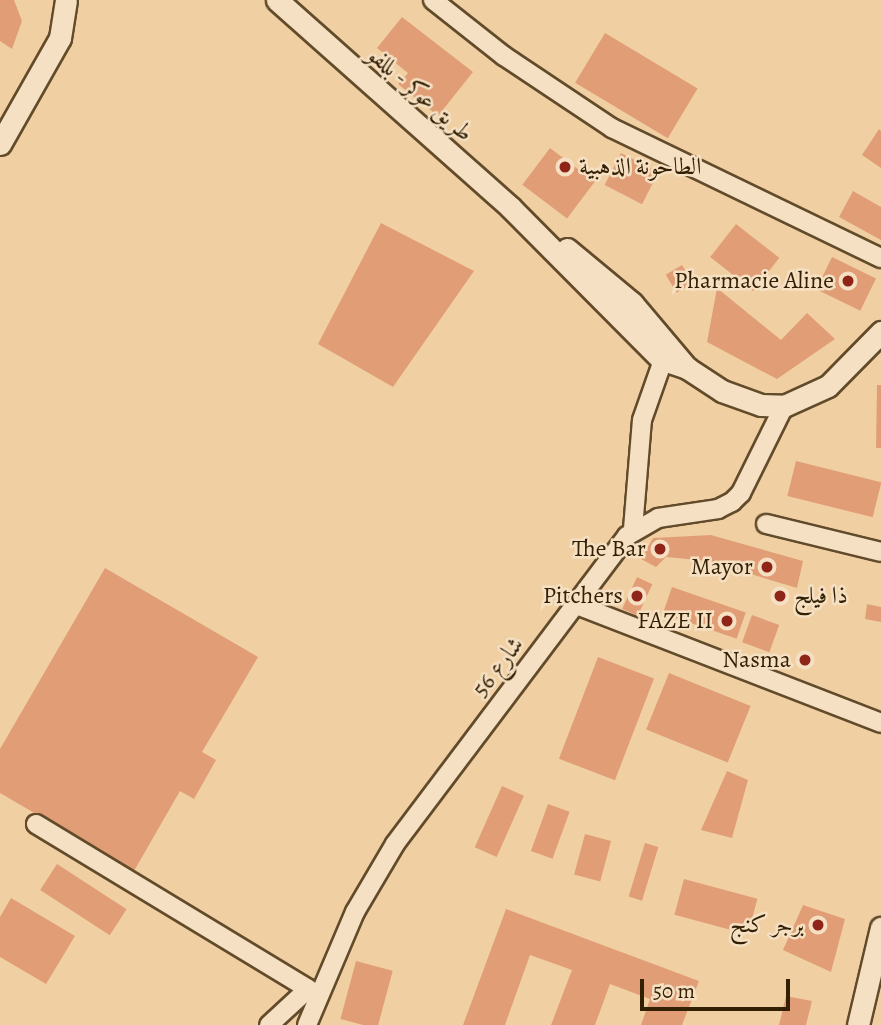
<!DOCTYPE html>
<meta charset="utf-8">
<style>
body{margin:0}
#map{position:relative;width:881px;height:1025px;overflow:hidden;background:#f0d0a3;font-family:Alegreya,Amiri,serif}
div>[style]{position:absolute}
.building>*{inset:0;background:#e19e76;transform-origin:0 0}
.roads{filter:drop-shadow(2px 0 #624b2a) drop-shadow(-2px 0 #624b2a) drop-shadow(0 2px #624b2a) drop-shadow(0 -2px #624b2a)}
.minor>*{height:18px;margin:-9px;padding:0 9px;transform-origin:9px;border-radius:9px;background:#f5e0c3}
.tertiary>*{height:21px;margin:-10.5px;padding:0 10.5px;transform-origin:10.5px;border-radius:10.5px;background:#f5e0c3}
.dots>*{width:19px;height:19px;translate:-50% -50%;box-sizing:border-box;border:4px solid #f5e0c3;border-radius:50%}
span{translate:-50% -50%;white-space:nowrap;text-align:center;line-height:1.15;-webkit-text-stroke:5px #f5e0c3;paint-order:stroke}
.street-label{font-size:24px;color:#331f02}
.poi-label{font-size:24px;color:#331f02}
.left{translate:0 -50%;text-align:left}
.right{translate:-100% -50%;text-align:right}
.scale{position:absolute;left:640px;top:979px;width:150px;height:32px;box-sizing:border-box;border:4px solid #331f02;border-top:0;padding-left:9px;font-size:21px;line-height:24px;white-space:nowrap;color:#331f02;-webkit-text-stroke:5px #f5e0c3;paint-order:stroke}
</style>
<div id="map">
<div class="building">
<div style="clip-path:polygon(0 0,14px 0,22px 21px,12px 49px,0 41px)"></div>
<div style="clip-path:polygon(402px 17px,473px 72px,438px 116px,398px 84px,408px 73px,377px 48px)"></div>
<div style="left:605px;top:33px;width:108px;height:58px;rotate:31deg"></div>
<div style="clip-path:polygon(879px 129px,881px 131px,881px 168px,862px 155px)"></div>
<div style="left:550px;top:148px;width:56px;height:46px;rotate:37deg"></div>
<div style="left:621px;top:153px;width:42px;height:36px;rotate:27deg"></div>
<div style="clip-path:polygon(853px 191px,881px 207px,881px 240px,839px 217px)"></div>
<div style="clip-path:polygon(381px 223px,474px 271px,393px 387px,318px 344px)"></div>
<div style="left:736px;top:224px;width:55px;height:42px;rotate:38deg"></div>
<div style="left:832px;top:257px;width:49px;height:36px;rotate:26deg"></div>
<div style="left:682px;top:265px;width:21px;height:19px;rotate:59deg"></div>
<div style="clip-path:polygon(717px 288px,781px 340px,807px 313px,835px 339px,777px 379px,707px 342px)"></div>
<div style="clip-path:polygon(877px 385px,881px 385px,881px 448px,876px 448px)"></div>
<div style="left:796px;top:461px;width:88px;height:36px;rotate:14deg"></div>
<div style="clip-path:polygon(711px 535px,803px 561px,797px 588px,708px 561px,666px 557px,656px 567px,641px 559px,653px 538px)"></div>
<div style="clip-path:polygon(105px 568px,258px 657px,202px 752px,216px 760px,194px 799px,180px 791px,134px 871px,0 793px,0 749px)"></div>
<div style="left:637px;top:577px;width:17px;height:35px;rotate:25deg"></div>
<div style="left:672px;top:587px;width:78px;height:28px;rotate:19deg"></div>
<div style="clip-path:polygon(867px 604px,881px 607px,881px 622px,865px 619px)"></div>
<div style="left:752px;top:615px;width:29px;height:29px;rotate:20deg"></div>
<div style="left:598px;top:657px;width:60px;height:109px;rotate:21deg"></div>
<div style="left:669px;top:673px;width:88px;height:61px;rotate:22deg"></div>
<div style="clip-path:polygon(727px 771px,748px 780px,732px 838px,701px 830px)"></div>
<div style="left:502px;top:786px;width:24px;height:67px;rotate:24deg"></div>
<div style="left:548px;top:804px;width:23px;height:50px;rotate:20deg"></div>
<div style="left:585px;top:834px;width:27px;height:42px;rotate:15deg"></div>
<div style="left:645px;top:843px;width:14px;height:56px;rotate:17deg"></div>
<div style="left:57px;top:864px;width:83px;height:31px;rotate:33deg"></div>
<div style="left:684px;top:879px;width:76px;height:37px;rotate:15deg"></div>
<div style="clip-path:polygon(11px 898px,75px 936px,46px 984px,0 957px,0 917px)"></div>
<div style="clip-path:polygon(803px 905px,845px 919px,831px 972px,783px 950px)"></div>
<div style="clip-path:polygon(506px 909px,699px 981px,682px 1025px,641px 1025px,650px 999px,610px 984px,595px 1025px,551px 1025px,572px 970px,530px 955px,505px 1025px,463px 1025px)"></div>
<div style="left:356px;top:961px;width:38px;height:60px;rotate:15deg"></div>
<div style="clip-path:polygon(786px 996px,812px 1001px,806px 1025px,779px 1025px)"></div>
</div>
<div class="roads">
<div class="minor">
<div style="left:433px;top:0;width:90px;rotate:38.3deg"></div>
<div style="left:504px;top:56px;width:130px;rotate:33.7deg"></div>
<div style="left:612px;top:128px;width:299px;rotate:25.8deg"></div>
<div style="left:766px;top:524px;width:118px;rotate:13.7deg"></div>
<div style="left:633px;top:529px;width:109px;rotate:-85.3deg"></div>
<div style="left:642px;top:420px;width:75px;rotate:-70.6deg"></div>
<div style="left:577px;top:605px;width:326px;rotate:21.2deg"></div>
<div style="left:36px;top:824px;width:318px;rotate:31.2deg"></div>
<div style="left:269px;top:1025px;width:53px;rotate:-42.7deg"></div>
<div style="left:308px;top:989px;width:10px;rotate:37deg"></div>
<div style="left:307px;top:1025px;width:123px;rotate:-67deg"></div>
<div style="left:355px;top:912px;width:79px;rotate:-59.5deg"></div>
<div style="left:395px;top:844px;width:386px;rotate:-53deg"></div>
<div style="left:627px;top:536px;width:36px;rotate:-30deg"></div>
<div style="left:658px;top:518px;width:61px;rotate:-8.5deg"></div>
<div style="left:718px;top:509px;width:16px;rotate:-27deg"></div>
<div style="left:732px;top:502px;width:13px;rotate:-45deg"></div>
<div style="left:741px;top:493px;width:97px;rotate:-63.7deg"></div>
</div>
<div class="tertiary">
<div style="left:277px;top:0;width:312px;rotate:41.6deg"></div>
<div style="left:510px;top:207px;width:214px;rotate:45.2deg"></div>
<div style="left:661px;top:359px;width:28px;rotate:19deg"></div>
<div style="left:0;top:144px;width:122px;rotate:-60.5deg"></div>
<div style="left:60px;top:38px;width:38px;rotate:-81deg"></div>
<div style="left:567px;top:249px;width:85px;rotate:39.7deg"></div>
<div style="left:632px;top:303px;width:85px;rotate:49.8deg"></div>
<div style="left:687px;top:368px;width:42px;rotate:33.3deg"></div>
<div style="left:722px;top:391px;width:41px;rotate:19.7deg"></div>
<div style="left:761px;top:405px;width:23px;rotate:2deg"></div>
<div style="left:784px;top:406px;width:48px;rotate:-24.4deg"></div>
<div style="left:828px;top:386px;width:76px;rotate:-45.5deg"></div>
<div style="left:858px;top:1025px;width:100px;rotate:-76.7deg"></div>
</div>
</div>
<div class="dots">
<div style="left:565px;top:167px;background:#8f2418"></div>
<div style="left:848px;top:281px;background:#8f2418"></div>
<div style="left:660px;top:549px;background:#8f2418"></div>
<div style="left:767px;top:567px;background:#8f2418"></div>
<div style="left:637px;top:596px;background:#8f2418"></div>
<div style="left:780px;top:596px;background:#8f2418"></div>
<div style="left:727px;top:621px;background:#8f2418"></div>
<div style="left:805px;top:660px;background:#8f2418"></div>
<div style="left:818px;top:925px;background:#8f2418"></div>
</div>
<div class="street-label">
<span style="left:420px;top:94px;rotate:41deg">طريق عوكر - بللفو</span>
<span style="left:498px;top:667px;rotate:-53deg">شارع 56</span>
</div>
<div class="poi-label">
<span class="left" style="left:579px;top:167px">الطاحونة الذهبية</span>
<span class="right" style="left:834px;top:281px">Pharmacie Aline</span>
<span class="right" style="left:646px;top:549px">The Bar</span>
<span class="right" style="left:753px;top:567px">Mayor</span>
<span class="right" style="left:623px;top:596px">Pitchers</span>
<span class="left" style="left:794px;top:596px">ذا فيلج</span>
<span class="right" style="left:713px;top:621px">FAZE II</span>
<span class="right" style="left:791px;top:660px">Nasma</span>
<span class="right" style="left:804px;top:925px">برجر كنج</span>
</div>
<div class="scale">50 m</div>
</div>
